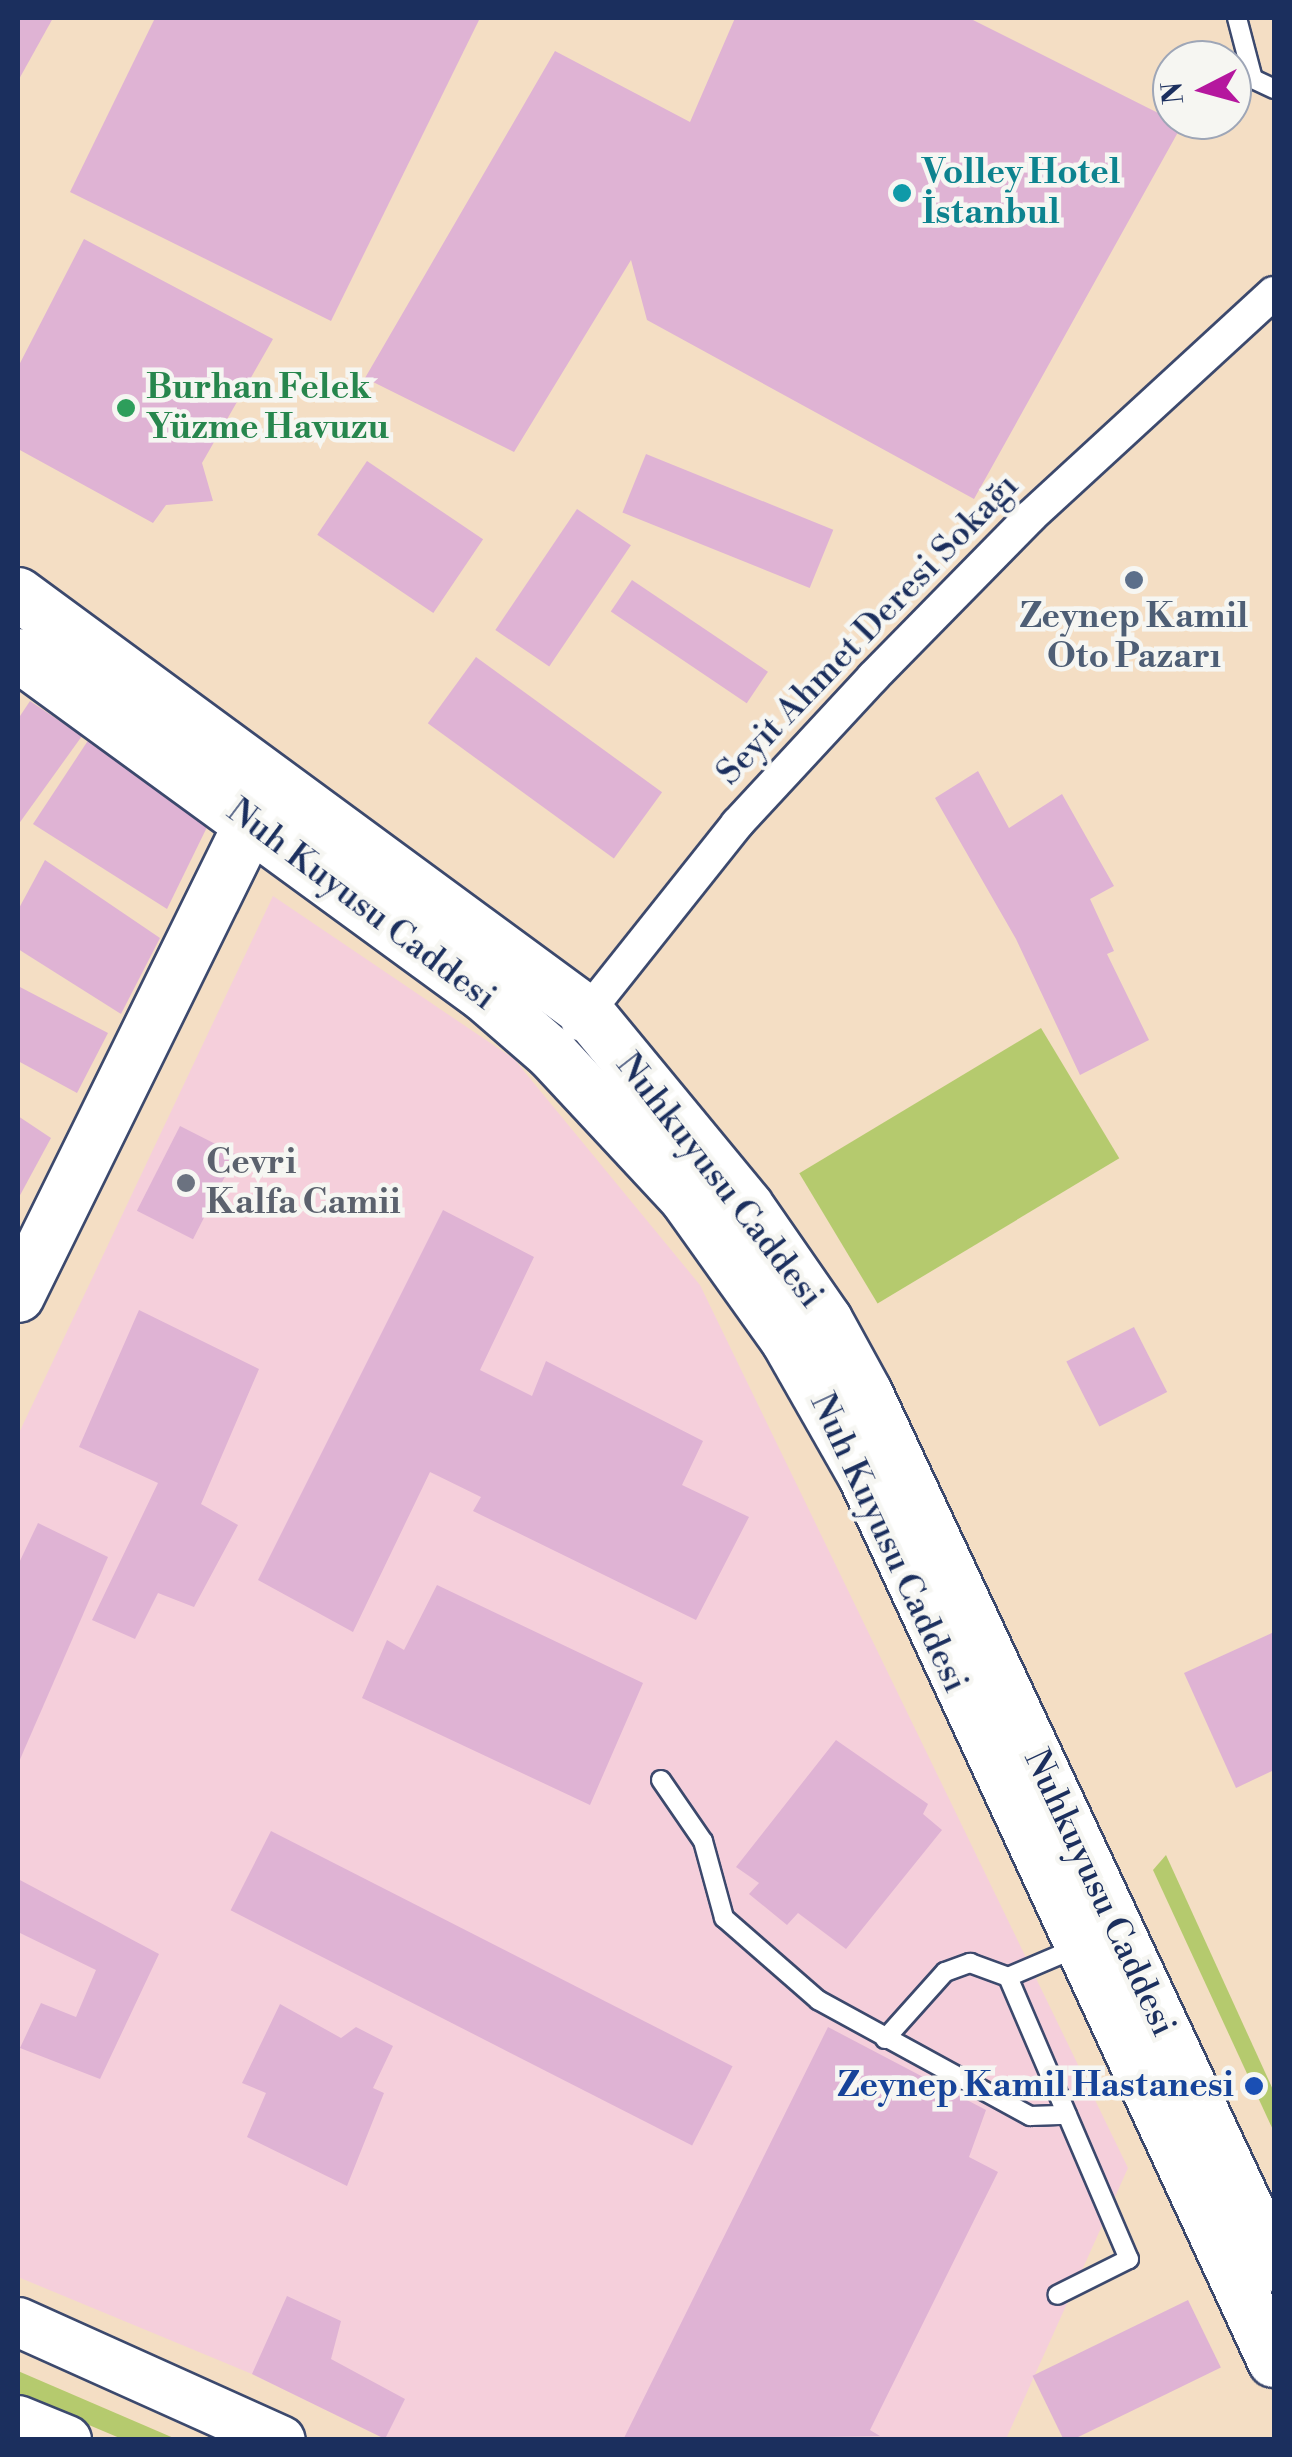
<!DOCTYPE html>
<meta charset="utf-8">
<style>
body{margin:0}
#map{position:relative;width:1292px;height:2457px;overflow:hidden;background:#f4dec4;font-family:"Libre Bodoni",serif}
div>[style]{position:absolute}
.built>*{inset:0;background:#f5cfdb}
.green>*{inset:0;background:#b5ca6e;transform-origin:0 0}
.building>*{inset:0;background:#dfb3d4;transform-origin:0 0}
.roads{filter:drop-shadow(2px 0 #3c496d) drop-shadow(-2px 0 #3c496d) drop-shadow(0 2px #3c496d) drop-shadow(0 -2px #3c496d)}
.lane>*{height:18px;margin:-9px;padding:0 9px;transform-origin:9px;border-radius:9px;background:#fff}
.street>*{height:32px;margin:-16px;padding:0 16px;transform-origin:16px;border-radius:16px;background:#fff}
.secondary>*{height:48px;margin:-24px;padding:0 24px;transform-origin:24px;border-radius:24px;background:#fff}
.primary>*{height:52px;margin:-26px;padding:0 26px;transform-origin:26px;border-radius:26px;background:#fff}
.dots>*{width:28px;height:28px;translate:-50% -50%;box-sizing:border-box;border:5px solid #f6f6f2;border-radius:50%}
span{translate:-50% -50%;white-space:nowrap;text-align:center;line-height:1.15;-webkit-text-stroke:9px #f6f6f2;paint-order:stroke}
.culture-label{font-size:35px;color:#0d838f;font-weight:700}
.left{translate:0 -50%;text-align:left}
.leisure-label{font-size:35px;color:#27864d;font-weight:700}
.service-label{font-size:35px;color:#4e5e75;font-weight:700}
.street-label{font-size:35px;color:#1b2f5e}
.worship-label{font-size:35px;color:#5b616d;font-weight:700}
.transit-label{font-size:35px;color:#164399;font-weight:700}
.right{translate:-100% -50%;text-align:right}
.frame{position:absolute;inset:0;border:20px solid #1b2f5e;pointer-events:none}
.north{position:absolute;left:1152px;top:40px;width:100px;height:100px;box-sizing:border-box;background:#f6f6f2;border:2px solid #9ea6b7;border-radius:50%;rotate:264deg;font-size:28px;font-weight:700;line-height:40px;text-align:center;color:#1b2f5e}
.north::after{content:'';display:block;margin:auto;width:35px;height:45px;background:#b5179e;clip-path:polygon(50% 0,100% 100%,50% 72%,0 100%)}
</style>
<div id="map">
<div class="built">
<div style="clip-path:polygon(273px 896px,514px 1059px,700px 1285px,1128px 2168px,1006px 2439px,386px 2439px,252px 2374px,18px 2277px,18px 1435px)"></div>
</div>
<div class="green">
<div style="left:1041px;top:1028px;width:152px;height:282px;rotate:59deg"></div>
<div style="clip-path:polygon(1166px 1855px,1274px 2092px,1274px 2132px,1153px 1870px)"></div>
<div style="clip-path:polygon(18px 2371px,176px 2439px,122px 2439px,18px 2395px)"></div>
</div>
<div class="building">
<div style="clip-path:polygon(18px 18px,53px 18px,18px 81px)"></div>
<div style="clip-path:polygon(155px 18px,480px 18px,331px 321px,70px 192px)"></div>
<div style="clip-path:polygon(735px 18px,969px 18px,1182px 125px,974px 499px,647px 320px,631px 260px,514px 452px,365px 378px,555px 51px,690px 122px)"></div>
<div style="clip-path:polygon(84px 239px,273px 339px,202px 463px,213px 501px,166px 505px,153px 523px,18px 449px,18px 367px)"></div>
<div style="left:646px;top:454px;width:202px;height:63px;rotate:22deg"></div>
<div style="left:367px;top:461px;width:140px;height:89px;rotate:34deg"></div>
<div style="left:577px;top:509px;width:65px;height:146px;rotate:34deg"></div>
<div style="left:632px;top:580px;width:164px;height:38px;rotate:34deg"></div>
<div style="left:476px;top:657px;width:230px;height:82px;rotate:36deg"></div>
<div style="clip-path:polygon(30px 701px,82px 736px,18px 825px,18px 719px)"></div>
<div style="clip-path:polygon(91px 736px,210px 821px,167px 909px,33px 824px)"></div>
<div style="clip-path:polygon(978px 771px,1009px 828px,1062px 794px,1114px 886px,1090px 899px,1114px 951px,1107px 954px,1149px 1040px,1080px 1075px,1016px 939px,935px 798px)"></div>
<div style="clip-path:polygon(45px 860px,160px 938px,121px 1014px,18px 949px,18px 910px)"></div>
<div style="clip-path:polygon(18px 986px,108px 1033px,77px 1093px,18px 1061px)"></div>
<div style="clip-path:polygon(18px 1116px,51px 1138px,18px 1199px)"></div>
<div style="left:180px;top:1126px;width:63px;height:95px;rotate:27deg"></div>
<div style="clip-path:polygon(443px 1210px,534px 1257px,480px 1370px,532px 1396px,546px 1361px,703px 1441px,682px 1485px,749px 1517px,696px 1620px,473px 1511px,481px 1497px,430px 1472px,353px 1632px,258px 1580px)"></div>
<div style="clip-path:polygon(139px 1310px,259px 1369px,201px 1504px,238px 1525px,194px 1607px,158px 1593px,135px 1639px,92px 1620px,158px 1483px,79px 1447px)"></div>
<div style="left:1134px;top:1327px;width:73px;height:76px;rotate:63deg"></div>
<div style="clip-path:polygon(38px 1523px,108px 1557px,18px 1764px,18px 1565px)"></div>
<div style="clip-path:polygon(437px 1585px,643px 1683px,590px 1805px,362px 1698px,387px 1640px,404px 1650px)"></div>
<div style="clip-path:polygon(1274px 1632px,1274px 1770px,1236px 1788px,1184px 1673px)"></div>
<div style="clip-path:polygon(836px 1740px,928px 1804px,923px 1814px,942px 1830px,846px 1949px,798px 1913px,787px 1925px,749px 1894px,759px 1883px,736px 1867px)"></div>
<div style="left:271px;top:1831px;width:518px;height:89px;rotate:27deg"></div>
<div style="clip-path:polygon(18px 1879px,159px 1954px,100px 2079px,20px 2048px,41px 2003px,76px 2017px,96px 1970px,18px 1932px)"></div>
<div style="clip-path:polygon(280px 2004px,341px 2038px,356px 2027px,393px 2046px,373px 2088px,384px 2093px,347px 2186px,247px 2137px,266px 2093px,242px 2083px)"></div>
<div style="clip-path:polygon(828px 2027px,986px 2110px,969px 2157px,998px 2172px,870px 2430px,880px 2436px,623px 2440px)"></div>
<div style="clip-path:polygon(287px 2296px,341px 2321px,331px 2359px,405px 2399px,385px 2439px,252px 2374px)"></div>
<div style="left:1188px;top:2300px;width:75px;height:173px;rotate:64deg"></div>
</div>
<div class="roads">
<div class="lane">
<div style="left:1237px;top:18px;width:63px;rotate:75.3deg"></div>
<div style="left:1253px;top:79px;width:23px;rotate:25deg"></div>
<div style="left:661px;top:1780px;width:74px;rotate:55.5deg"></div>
<div style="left:703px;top:1841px;width:80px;rotate:74.7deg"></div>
<div style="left:724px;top:1918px;width:125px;rotate:41.1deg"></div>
<div style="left:818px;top:2000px;width:242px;rotate:28.7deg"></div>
<div style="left:1030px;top:2116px;width:37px;rotate:-2deg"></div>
<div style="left:1008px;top:1977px;width:74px;rotate:-23.1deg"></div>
<div style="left:885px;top:2039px;width:90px;rotate:-48.2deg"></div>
<div style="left:945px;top:1972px;width:27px;rotate:-20deg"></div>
<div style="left:970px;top:1963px;width:40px;rotate:20.2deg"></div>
<div style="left:1008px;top:1977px;width:307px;rotate:66.8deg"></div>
<div style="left:1129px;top:2259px;width:80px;rotate:153.4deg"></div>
</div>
<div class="street">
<div style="left:578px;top:1024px;width:256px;rotate:-51.5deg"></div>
<div style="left:737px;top:824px;width:200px;rotate:-47.2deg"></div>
<div style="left:873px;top:677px;width:224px;rotate:-45.5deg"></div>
<div style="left:1030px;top:517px;width:331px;rotate:-42.6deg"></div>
</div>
<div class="secondary">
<div style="left:18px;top:2322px;width:288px;rotate:24.2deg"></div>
<div style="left:18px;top:2420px;width:53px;rotate:22.2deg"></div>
</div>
<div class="primary">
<div style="left:18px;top:594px;width:707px;rotate:36.32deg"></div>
<div style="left:588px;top:1013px;width:250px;rotate:50.5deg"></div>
<div style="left:747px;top:1206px;width:139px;rotate:55.3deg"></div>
<div style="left:826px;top:1320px;width:83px;rotate:61.3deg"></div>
<div style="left:866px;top:1393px;width:963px;rotate:64.93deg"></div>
<div style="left:18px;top:655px;width:577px;rotate:36.12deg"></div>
<div style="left:484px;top:995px;width:89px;rotate:40.9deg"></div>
<div style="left:551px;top:1053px;width:197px;rotate:47.1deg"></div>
<div style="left:685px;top:1197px;width:176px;rotate:54.5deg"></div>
<div style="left:787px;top:1340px;width:158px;rotate:60.3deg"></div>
<div style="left:865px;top:1477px;width:974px;rotate:65.17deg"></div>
<div style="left:18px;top:1296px;width:562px;rotate:-63.8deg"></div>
</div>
</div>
<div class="dots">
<div style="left:902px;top:193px;background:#0f9aa8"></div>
<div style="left:126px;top:408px;background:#2e9e5b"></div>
<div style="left:1134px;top:580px;background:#5c6f8a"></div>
<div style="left:186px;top:1183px;background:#6b7280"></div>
<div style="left:1254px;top:2086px;background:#1a4fb4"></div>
</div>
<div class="culture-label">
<span class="left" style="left:922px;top:193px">Volley Hotel<br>İstanbul</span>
</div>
<div class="leisure-label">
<span class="left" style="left:146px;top:408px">Burhan Felek<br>Yüzme Havuzu</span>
</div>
<div class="service-label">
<span style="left:1134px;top:637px">Zeynep Kamil<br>Oto Pazarı</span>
</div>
<div class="street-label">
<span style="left:868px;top:630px;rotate:-46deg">Seyit Ahmet Deresi Sokağı</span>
<span style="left:361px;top:905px;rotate:37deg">Nuh Kuyusu Caddesi</span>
<span style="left:719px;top:1181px;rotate:52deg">Nuhkuyusu Caddesi</span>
<span style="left:888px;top:1543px;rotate:65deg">Nuh Kuyusu Caddesi</span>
<span style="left:1099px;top:1893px;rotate:65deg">Nuhkuyusu Caddesi</span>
</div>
<div class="worship-label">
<span class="left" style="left:206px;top:1183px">Cevri<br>Kalfa Camii</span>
</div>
<div class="transit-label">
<span class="right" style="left:1234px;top:2086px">Zeynep Kamil Hastanesi</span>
</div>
<div class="frame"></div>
<div class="north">N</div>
</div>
